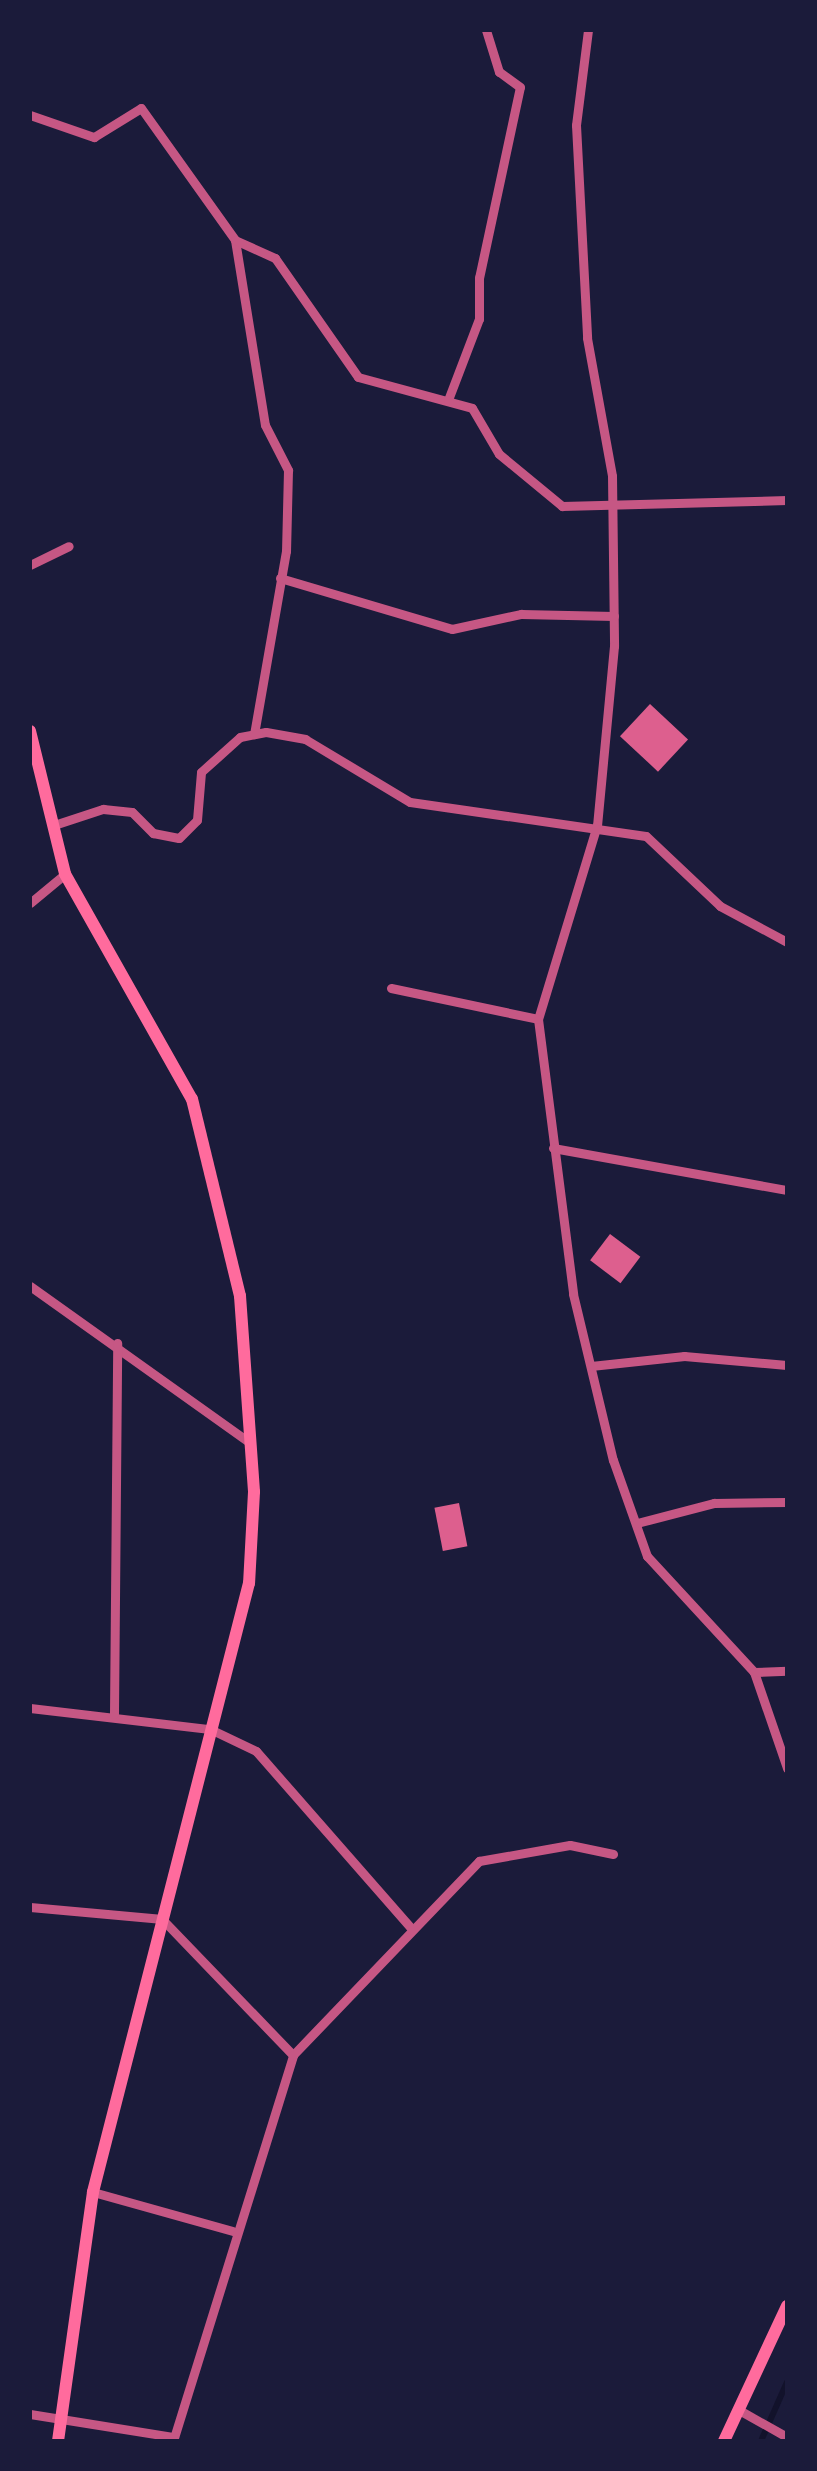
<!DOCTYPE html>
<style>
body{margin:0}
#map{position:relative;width:817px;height:2471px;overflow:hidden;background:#1b1b3a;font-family:"Nunito Sans",sans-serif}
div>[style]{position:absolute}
.stream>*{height:6px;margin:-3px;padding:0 3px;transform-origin:3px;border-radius:3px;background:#12122b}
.building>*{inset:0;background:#dd5f8e;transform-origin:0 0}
.minor>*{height:9px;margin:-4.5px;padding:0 4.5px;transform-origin:4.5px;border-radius:4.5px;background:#c65784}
.secondary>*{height:12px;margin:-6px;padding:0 6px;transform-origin:6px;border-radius:6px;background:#ff6b9d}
span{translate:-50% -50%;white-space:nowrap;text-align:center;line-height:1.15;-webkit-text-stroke:9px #1b1b3a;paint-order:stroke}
.frame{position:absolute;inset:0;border:32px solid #1b1b3a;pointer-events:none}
</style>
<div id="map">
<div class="stream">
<div style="left:761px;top:2441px;width:64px;rotate:-66.2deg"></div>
</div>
<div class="building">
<div style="left:650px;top:704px;width:52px;height:44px;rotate:43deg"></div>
<div style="left:610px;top:1234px;width:38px;height:33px;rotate:37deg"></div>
<div style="left:459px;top:1503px;width:44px;height:25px;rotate:79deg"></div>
</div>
<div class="minor">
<div style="left:588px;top:30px;width:96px;rotate:97.2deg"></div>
<div style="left:576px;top:125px;width:213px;rotate:87deg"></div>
<div style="left:587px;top:338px;width:140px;rotate:79.7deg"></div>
<div style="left:612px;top:476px;width:170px;rotate:89.3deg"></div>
<div style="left:614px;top:646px;width:180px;rotate:95.4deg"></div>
<div style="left:597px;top:825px;width:203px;rotate:106.9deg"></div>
<div style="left:538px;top:1019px;width:277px;rotate:82.7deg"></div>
<div style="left:573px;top:1294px;width:171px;rotate:76.5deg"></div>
<div style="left:613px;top:1460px;width:102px;rotate:70.5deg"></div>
<div style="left:647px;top:1556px;width:158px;rotate:47.3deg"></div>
<div style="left:754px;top:1672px;width:102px;rotate:71deg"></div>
<div style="left:30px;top:115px;width:68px;rotate:19deg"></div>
<div style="left:94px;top:137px;width:55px;rotate:-31.7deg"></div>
<div style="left:141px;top:108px;width:162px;rotate:54.5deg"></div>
<div style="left:235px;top:240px;width:187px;rotate:80.8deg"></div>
<div style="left:265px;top:425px;width:51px;rotate:62.9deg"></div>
<div style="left:288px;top:470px;width:81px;rotate:91.4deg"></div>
<div style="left:286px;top:551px;width:186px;rotate:99.9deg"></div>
<div style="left:235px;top:240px;width:44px;rotate:24.2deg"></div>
<div style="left:275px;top:258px;width:145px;rotate:55.1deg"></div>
<div style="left:358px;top:377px;width:118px;rotate:15.2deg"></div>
<div style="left:472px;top:408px;width:53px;rotate:59.6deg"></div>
<div style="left:499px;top:454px;width:82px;rotate:39.5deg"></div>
<div style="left:562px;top:506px;width:225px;rotate:-1.5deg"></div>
<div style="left:448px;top:400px;width:87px;rotate:-69.1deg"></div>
<div style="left:479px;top:319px;width:41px;rotate:-90deg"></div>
<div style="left:479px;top:278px;width:195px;rotate:-77.9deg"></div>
<div style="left:520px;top:87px;width:26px;rotate:-144deg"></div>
<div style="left:499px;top:72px;width:44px;rotate:-107.2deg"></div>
<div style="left:30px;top:565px;width:43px;rotate:-26deg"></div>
<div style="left:280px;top:578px;width:179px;rotate:16.5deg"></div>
<div style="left:452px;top:629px;width:71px;rotate:-12.3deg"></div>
<div style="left:521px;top:614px;width:93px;rotate:1.2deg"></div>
<div style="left:54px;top:825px;width:52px;rotate:-18.1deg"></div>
<div style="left:103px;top:809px;width:29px;rotate:6deg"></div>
<div style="left:132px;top:812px;width:30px;rotate:45deg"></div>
<div style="left:153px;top:833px;width:26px;rotate:11deg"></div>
<div style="left:179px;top:838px;width:25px;rotate:-45deg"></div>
<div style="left:197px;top:820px;width:48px;rotate:-85.2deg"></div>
<div style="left:201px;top:772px;width:52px;rotate:-41.9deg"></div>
<div style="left:240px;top:737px;width:26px;rotate:-11deg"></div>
<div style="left:266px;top:732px;width:40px;rotate:10deg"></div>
<div style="left:305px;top:739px;width:122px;rotate:31deg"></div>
<div style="left:410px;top:802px;width:238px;rotate:8.2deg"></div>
<div style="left:646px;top:836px;width:102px;rotate:43.4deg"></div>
<div style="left:720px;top:906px;width:76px;rotate:28.2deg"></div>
<div style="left:30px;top:903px;width:45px;rotate:-39.6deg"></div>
<div style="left:391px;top:988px;width:150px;rotate:11.9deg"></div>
<div style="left:553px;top:1148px;width:238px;rotate:10.2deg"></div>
<div style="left:30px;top:1286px;width:269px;rotate:35.5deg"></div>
<div style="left:591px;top:1366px;width:94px;rotate:-6.1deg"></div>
<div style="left:684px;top:1356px;width:103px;rotate:5deg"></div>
<div style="left:637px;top:1523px;width:80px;rotate:-14.6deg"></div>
<div style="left:714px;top:1503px;width:73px;rotate:-0.8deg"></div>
<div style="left:754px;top:1672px;width:33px;rotate:-2deg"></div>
<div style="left:30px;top:1708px;width:181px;rotate:6.7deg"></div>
<div style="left:210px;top:1729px;width:51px;rotate:25.6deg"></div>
<div style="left:256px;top:1751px;width:235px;rotate:48.8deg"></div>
<div style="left:114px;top:1714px;width:371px;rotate:-89.5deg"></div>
<div style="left:30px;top:1907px;width:133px;rotate:5.2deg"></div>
<div style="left:162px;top:1919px;width:189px;rotate:46.1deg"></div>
<div style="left:93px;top:2192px;width:145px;rotate:15.6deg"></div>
<div style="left:739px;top:2410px;width:55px;rotate:29.4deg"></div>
<div style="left:30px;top:2414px;width:146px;rotate:9.1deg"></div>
<div style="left:173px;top:2441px;width:404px;rotate:-72.7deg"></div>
<div style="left:293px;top:2055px;width:269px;rotate:-46.2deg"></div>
<div style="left:479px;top:1861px;width:92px;rotate:-10deg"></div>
<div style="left:570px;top:1845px;width:44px;rotate:11.8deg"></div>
</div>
<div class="secondary">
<div style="left:30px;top:731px;width:147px;rotate:76.2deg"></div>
<div style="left:65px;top:874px;width:258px;rotate:60.6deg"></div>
<div style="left:192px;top:1099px;width:203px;rotate:76.3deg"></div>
<div style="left:240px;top:1296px;width:196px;rotate:85.9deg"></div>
<div style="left:254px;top:1492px;width:91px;rotate:93.1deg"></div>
<div style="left:249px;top:1583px;width:629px;rotate:104.37deg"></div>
<div style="left:93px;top:2192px;width:251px;rotate:98deg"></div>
<div style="left:724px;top:2441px;width:149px;rotate:-65deg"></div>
</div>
<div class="frame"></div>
</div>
